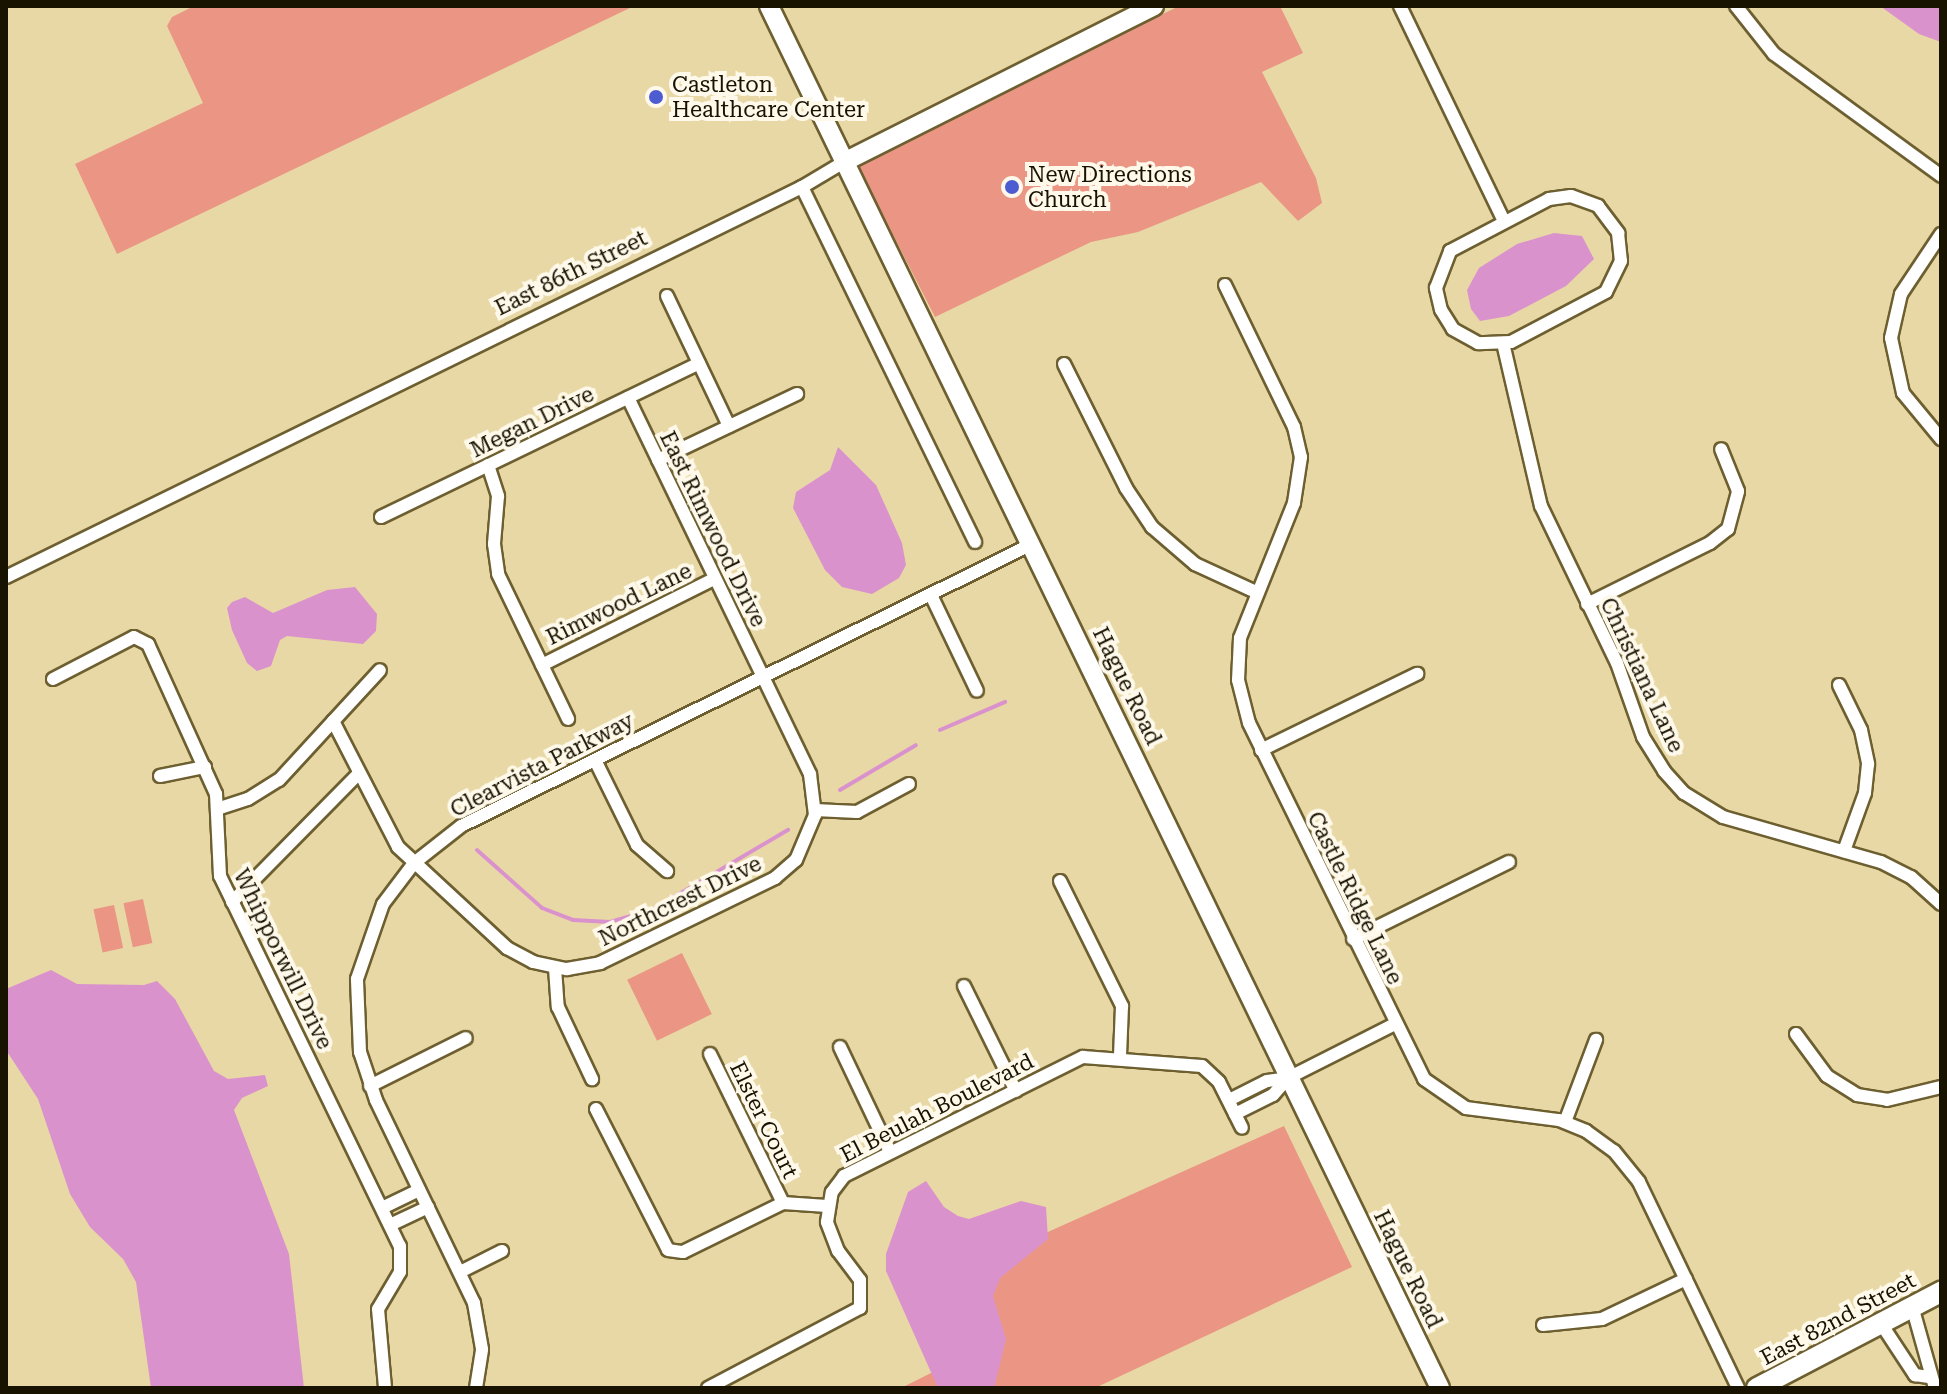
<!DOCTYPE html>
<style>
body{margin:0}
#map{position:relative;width:1947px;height:1394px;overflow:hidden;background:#e8d8a5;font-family:"Roboto Serif",serif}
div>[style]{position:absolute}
.green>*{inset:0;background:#eb9684;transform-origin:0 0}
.water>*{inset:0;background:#da92cd}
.stream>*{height:4px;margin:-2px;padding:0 2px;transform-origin:2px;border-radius:2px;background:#da92cd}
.roads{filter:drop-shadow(2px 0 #6d5f30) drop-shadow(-2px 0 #6d5f30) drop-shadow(0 2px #6d5f30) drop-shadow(0 -2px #6d5f30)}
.street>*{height:12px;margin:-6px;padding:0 6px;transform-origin:6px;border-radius:6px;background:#fff}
.secondary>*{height:18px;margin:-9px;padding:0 9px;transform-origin:9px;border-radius:9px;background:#fff}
.primary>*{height:20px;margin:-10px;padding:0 10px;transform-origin:10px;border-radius:10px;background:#fff}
.dots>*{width:22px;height:22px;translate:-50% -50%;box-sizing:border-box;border:4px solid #fef9ea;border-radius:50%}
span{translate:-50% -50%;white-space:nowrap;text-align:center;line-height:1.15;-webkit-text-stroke:8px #fef9ea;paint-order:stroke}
.poi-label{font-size:22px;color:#181201}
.left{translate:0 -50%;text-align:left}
.street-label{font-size:22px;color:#181201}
.frame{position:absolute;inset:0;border:8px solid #181201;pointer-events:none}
</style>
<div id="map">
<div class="green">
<div style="clip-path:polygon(194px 6px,634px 6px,117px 254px,75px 164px,203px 103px,167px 26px,172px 17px)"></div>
<div style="clip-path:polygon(1179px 6px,1280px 6px,1303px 53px,1262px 72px,1316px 178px,1322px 203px,1298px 221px,1261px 182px,1138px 232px,1091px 242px,935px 317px,857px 165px)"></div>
<div style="left:143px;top:899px;width:45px;height:20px;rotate:78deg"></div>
<div style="left:114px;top:905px;width:44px;height:21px;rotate:78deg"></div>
<div style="left:682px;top:953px;width:68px;height:61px;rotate:64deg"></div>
<div style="clip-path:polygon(1284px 1126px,1352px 1267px,1095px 1388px,901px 1388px,939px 1369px,981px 1262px)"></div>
</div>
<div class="water">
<div style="clip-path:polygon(1880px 6px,1941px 6px,1941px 42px,1919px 34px)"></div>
<div style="clip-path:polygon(1554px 233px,1582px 236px,1594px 259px,1566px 286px,1530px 305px,1509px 316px,1480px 321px,1471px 309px,1467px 290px,1479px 268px,1517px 244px)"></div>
<div style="clip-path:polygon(838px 447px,876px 485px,902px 543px,906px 565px,899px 578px,872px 594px,842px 587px,825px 570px,793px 508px,796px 492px,830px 470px)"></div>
<div style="clip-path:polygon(355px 587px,377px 614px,376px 631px,363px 644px,287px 636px,280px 640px,271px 666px,257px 671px,247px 663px,232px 630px,227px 608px,232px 602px,245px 597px,273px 613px,327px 590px)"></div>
<div style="clip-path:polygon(51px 970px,77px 984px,144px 985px,157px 981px,175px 999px,214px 1071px,228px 1079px,265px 1075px,268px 1086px,242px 1098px,234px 1110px,289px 1254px,304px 1388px,151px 1388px,136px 1282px,123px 1259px,90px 1227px,70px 1194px,38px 1099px,6px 1050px,6px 989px)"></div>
<div style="clip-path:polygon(926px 1181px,944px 1207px,958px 1216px,969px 1219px,1021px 1201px,1046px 1207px,1048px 1239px,1000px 1278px,993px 1296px,1006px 1339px,994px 1388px,938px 1388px,886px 1271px,886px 1254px,908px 1192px)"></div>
</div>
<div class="stream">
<div style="left:940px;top:730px;width:71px;rotate:-23.3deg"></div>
<div style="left:840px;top:790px;width:88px;rotate:-30.6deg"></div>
<div style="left:477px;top:850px;width:87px;rotate:41.7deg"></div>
<div style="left:542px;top:908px;width:33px;rotate:21deg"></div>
<div style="left:573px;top:920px;width:37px;rotate:3deg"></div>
<div style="left:610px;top:922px;width:44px;rotate:-15.9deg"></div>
<div style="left:652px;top:910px;width:158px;rotate:-30.5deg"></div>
</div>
<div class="roads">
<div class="street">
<div style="left:1400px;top:6px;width:239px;rotate:64.2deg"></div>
<div style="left:1736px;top:6px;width:61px;rotate:51.6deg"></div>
<div style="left:1774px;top:54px;width:207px;rotate:36.1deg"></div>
<div style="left:802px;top:187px;width:395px;rotate:64deg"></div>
<div style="left:1571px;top:196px;width:29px;rotate:20deg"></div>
<div style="left:1598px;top:206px;width:34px;rotate:53deg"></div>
<div style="left:1618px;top:233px;width:28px;rotate:84deg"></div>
<div style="left:1621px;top:261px;width:34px;rotate:116deg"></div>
<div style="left:1606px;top:292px;width:107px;rotate:152.2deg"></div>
<div style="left:1511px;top:342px;width:33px;rotate:178deg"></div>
<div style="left:1478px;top:343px;width:29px;rotate:-151deg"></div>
<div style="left:1453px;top:329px;width:22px;rotate:-122deg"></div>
<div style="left:1441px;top:310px;width:23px;rotate:-103deg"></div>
<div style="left:1436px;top:288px;width:40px;rotate:-69deg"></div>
<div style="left:1450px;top:251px;width:112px;rotate:-27.7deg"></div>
<div style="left:1549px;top:199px;width:22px;rotate:-8deg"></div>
<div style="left:1941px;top:234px;width:72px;rotate:123.7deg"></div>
<div style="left:1901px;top:294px;width:45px;rotate:102.8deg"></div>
<div style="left:1891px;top:338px;width:56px;rotate:77.7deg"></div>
<div style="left:1903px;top:393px;width:60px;rotate:50.4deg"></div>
<div style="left:1225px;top:285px;width:158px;rotate:64.1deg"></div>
<div style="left:1294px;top:427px;width:31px;rotate:77deg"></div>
<div style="left:1301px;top:457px;width:47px;rotate:98.7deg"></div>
<div style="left:1294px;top:503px;width:145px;rotate:111.8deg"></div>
<div style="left:1240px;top:638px;width:42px;rotate:92.7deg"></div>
<div style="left:1238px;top:680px;width:44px;rotate:75.7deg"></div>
<div style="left:1249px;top:723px;width:397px;rotate:63.8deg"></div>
<div style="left:1424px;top:1079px;width:51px;rotate:34.6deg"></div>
<div style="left:1466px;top:1108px;width:94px;rotate:7.4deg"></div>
<div style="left:1559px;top:1120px;width:29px;rotate:22deg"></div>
<div style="left:1586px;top:1131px;width:34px;rotate:36deg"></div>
<div style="left:1614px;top:1151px;width:40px;rotate:51deg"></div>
<div style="left:1639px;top:1182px;width:229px;rotate:64.3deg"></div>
<div style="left:667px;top:296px;width:144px;rotate:64.5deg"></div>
<div style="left:1503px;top:343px;width:167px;rotate:76.9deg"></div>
<div style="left:1541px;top:506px;width:174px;rotate:64.2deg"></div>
<div style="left:1617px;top:663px;width:78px;rotate:70.6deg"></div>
<div style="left:1643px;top:737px;width:40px;rotate:58deg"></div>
<div style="left:1664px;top:771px;width:30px;rotate:48deg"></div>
<div style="left:1684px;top:793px;width:46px;rotate:31.6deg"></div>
<div style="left:1723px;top:817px;width:164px;rotate:15.9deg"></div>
<div style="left:1881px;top:862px;width:34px;rotate:27deg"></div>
<div style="left:1911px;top:877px;width:40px;rotate:42deg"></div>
<div style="left:1064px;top:364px;width:139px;rotate:63.4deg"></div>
<div style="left:1126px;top:488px;width:47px;rotate:56.3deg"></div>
<div style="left:1152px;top:527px;width:57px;rotate:40.7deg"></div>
<div style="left:1195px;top:564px;width:67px;rotate:24.7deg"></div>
<div style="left:658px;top:460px;width:154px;rotate:-25.4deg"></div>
<div style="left:488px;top:465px;width:33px;rotate:72deg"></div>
<div style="left:498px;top:496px;width:48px;rotate:94.8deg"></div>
<div style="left:494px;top:544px;width:30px;rotate:82deg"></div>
<div style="left:498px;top:574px;width:161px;rotate:64.2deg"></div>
<div style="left:381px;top:517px;width:353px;rotate:-25.8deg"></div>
<div style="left:6px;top:577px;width:886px;rotate:-26.1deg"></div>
<div style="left:802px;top:187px;width:49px;rotate:-30.8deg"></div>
<div style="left:931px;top:595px;width:106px;rotate:64.4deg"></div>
<div style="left:1587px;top:604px;width:137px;rotate:-26.4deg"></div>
<div style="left:1710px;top:543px;width:23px;rotate:-38deg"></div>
<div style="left:1728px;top:529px;width:39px;rotate:-75deg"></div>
<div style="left:1738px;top:491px;width:45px;rotate:-112deg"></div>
<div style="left:542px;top:665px;width:192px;rotate:-26.6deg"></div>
<div style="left:53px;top:679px;width:91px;rotate:-27.4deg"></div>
<div style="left:134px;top:637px;width:16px;rotate:27deg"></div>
<div style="left:148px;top:644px;width:165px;rotate:65.6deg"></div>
<div style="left:216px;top:794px;width:82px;rotate:87.2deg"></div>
<div style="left:220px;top:876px;width:411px;rotate:64.1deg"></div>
<div style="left:400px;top:1246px;width:26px;rotate:90deg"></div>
<div style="left:400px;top:1272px;width:43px;rotate:120.7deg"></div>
<div style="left:378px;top:1309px;width:79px;rotate:84.9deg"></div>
<div style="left:1839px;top:685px;width:50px;rotate:63.9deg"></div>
<div style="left:1861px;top:730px;width:35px;rotate:78deg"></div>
<div style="left:1868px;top:764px;width:29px;rotate:96deg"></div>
<div style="left:1865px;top:793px;width:62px;rotate:109.9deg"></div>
<div style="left:333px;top:721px;width:142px;rotate:62.7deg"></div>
<div style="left:398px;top:847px;width:149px;rotate:42.8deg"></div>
<div style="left:507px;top:948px;width:30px;rotate:28deg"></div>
<div style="left:533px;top:962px;width:35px;rotate:12deg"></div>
<div style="left:567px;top:969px;width:34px;rotate:-10deg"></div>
<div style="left:600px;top:963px;width:195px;rotate:-25.9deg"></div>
<div style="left:775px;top:878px;width:28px;rotate:-41deg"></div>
<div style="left:796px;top:860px;width:49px;rotate:-67.1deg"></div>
<div style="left:815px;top:815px;width:41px;rotate:-97deg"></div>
<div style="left:810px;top:774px;width:418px;rotate:-115.8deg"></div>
<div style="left:1261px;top:750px;width:174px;rotate:-26deg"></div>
<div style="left:595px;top:760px;width:95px;rotate:63.7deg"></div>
<div style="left:637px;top:845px;width:40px;rotate:41deg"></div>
<div style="left:160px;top:776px;width:46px;rotate:-11.3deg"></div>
<div style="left:220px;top:808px;width:29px;rotate:-18deg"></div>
<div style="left:248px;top:799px;width:36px;rotate:-32deg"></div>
<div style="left:279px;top:780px;width:149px;rotate:-47.4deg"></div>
<div style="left:815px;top:810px;width:42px;rotate:2.7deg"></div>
<div style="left:857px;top:812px;width:59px;rotate:-28.3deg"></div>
<div style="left:1060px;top:881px;width:140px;rotate:63.6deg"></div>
<div style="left:1122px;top:1006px;width:50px;rotate:92.3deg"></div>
<div style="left:232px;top:902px;width:181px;rotate:-45.4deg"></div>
<div style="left:1353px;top:939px;width:174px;rotate:-26.3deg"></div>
<div style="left:555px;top:968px;width:39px;rotate:86deg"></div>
<div style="left:558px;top:1007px;width:80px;rotate:64.7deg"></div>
<div style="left:964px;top:986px;width:117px;rotate:63.7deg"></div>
<div style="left:1796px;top:1034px;width:52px;rotate:53.6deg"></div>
<div style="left:1827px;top:1076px;width:36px;rotate:32deg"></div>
<div style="left:1857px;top:1095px;width:30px;rotate:9deg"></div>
<div style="left:1887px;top:1100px;width:56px;rotate:-13.5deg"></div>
<div style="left:840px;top:1047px;width:116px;rotate:64.5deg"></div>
<div style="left:710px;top:1054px;width:166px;rotate:63.9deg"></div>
<div style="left:370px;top:1086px;width:107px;rotate:-26.6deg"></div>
<div style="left:1229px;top:1100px;width:42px;rotate:-26.6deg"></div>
<div style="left:1267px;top:1081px;width:21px;rotate:-8deg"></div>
<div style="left:1288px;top:1078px;width:120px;rotate:-26.8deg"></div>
<div style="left:596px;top:1109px;width:158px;rotate:62.9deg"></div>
<div style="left:668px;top:1250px;width:15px;rotate:8deg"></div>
<div style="left:683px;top:1252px;width:111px;rotate:-26.1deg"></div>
<div style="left:783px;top:1203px;width:44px;rotate:3.9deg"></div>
<div style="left:1235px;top:1114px;width:42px;rotate:-26.6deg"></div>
<div style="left:1273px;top:1095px;width:23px;rotate:-49deg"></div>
<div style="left:1565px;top:1122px;width:88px;rotate:-69.3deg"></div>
<div style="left:382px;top:1208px;width:41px;rotate:-25.9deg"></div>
<div style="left:390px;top:1225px;width:42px;rotate:-25.3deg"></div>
<div style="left:460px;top:1272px;width:47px;rotate:-26.6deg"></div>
<div style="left:1912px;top:1306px;width:85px;rotate:74.3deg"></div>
<div style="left:1880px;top:1322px;width:64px;rotate:56.6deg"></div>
<div style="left:1915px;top:1375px;width:14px;rotate:8deg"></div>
<div style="left:1543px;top:1325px;width:59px;rotate:-5.8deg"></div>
<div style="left:1602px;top:1319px;width:93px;rotate:-25.5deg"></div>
<div style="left:476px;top:1388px;width:39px;rotate:-81deg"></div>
<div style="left:482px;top:1349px;width:47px;rotate:-99.9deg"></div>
<div style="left:474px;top:1303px;width:225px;rotate:-115.8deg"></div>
<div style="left:376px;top:1100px;width:51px;rotate:-108.4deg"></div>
<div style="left:360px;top:1052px;width:73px;rotate:-92.4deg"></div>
<div style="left:357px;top:979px;width:79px;rotate:-70.9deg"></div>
<div style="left:383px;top:904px;width:51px;rotate:-52.9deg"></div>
<div style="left:414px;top:863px;width:60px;rotate:-38.2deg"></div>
<div style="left:461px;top:826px;width:635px;rotate:-26.28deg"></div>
<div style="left:708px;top:1388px;width:172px;rotate:-27.8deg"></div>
<div style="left:860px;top:1308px;width:28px;rotate:-90deg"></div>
<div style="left:860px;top:1280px;width:36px;rotate:-127deg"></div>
<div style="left:838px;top:1251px;width:31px;rotate:-111deg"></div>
<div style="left:827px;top:1222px;width:30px;rotate:-81deg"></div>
<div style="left:832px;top:1192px;width:20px;rotate:-53deg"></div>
<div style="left:844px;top:1176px;width:267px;rotate:-26.5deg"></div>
<div style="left:1083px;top:1057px;width:119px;rotate:4.3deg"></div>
<div style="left:1202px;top:1066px;width:23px;rotate:43deg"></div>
<div style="left:1219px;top:1082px;width:51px;rotate:63.4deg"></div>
</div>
<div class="secondary">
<div style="left:769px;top:6px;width:1536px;rotate:64.1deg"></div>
<div style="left:844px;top:162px;width:347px;rotate:-26.7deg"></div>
</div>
<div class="primary">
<div style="left:1757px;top:1388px;width:208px;rotate:-27.6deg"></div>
</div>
</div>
<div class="dots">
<div style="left:656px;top:97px;background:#4d5cd1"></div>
<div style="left:1012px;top:187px;background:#4d5cd1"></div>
</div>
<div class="poi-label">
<span class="left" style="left:672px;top:97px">Castleton<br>Healthcare Center</span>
<span class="left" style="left:1028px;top:187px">New Directions<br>Church</span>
</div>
<div class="street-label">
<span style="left:571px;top:273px;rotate:-26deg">East 86th Street</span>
<span style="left:532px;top:422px;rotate:-26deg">Megan Drive</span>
<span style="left:713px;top:529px;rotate:64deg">East Rimwood Drive</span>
<span style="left:619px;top:604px;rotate:-26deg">Rimwood Lane</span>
<span style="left:1642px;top:675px;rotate:65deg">Christiana Lane</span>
<span style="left:1127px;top:686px;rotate:64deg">Hague Road</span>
<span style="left:542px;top:765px;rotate:-27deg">Clearvista Parkway</span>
<span style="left:1355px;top:898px;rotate:64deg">Castle Ridge Lane</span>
<span style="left:680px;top:901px;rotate:-26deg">Northcrest Drive</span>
<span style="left:283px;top:959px;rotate:64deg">Whipporwill Drive</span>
<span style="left:937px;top:1108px;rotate:-27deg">El Beulah Boulevard</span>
<span style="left:764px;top:1120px;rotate:64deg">Elster Court</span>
<span style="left:1408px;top:1269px;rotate:64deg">Hague Road</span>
<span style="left:1838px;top:1319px;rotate:-28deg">East 82nd Street</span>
</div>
<div class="frame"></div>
</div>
